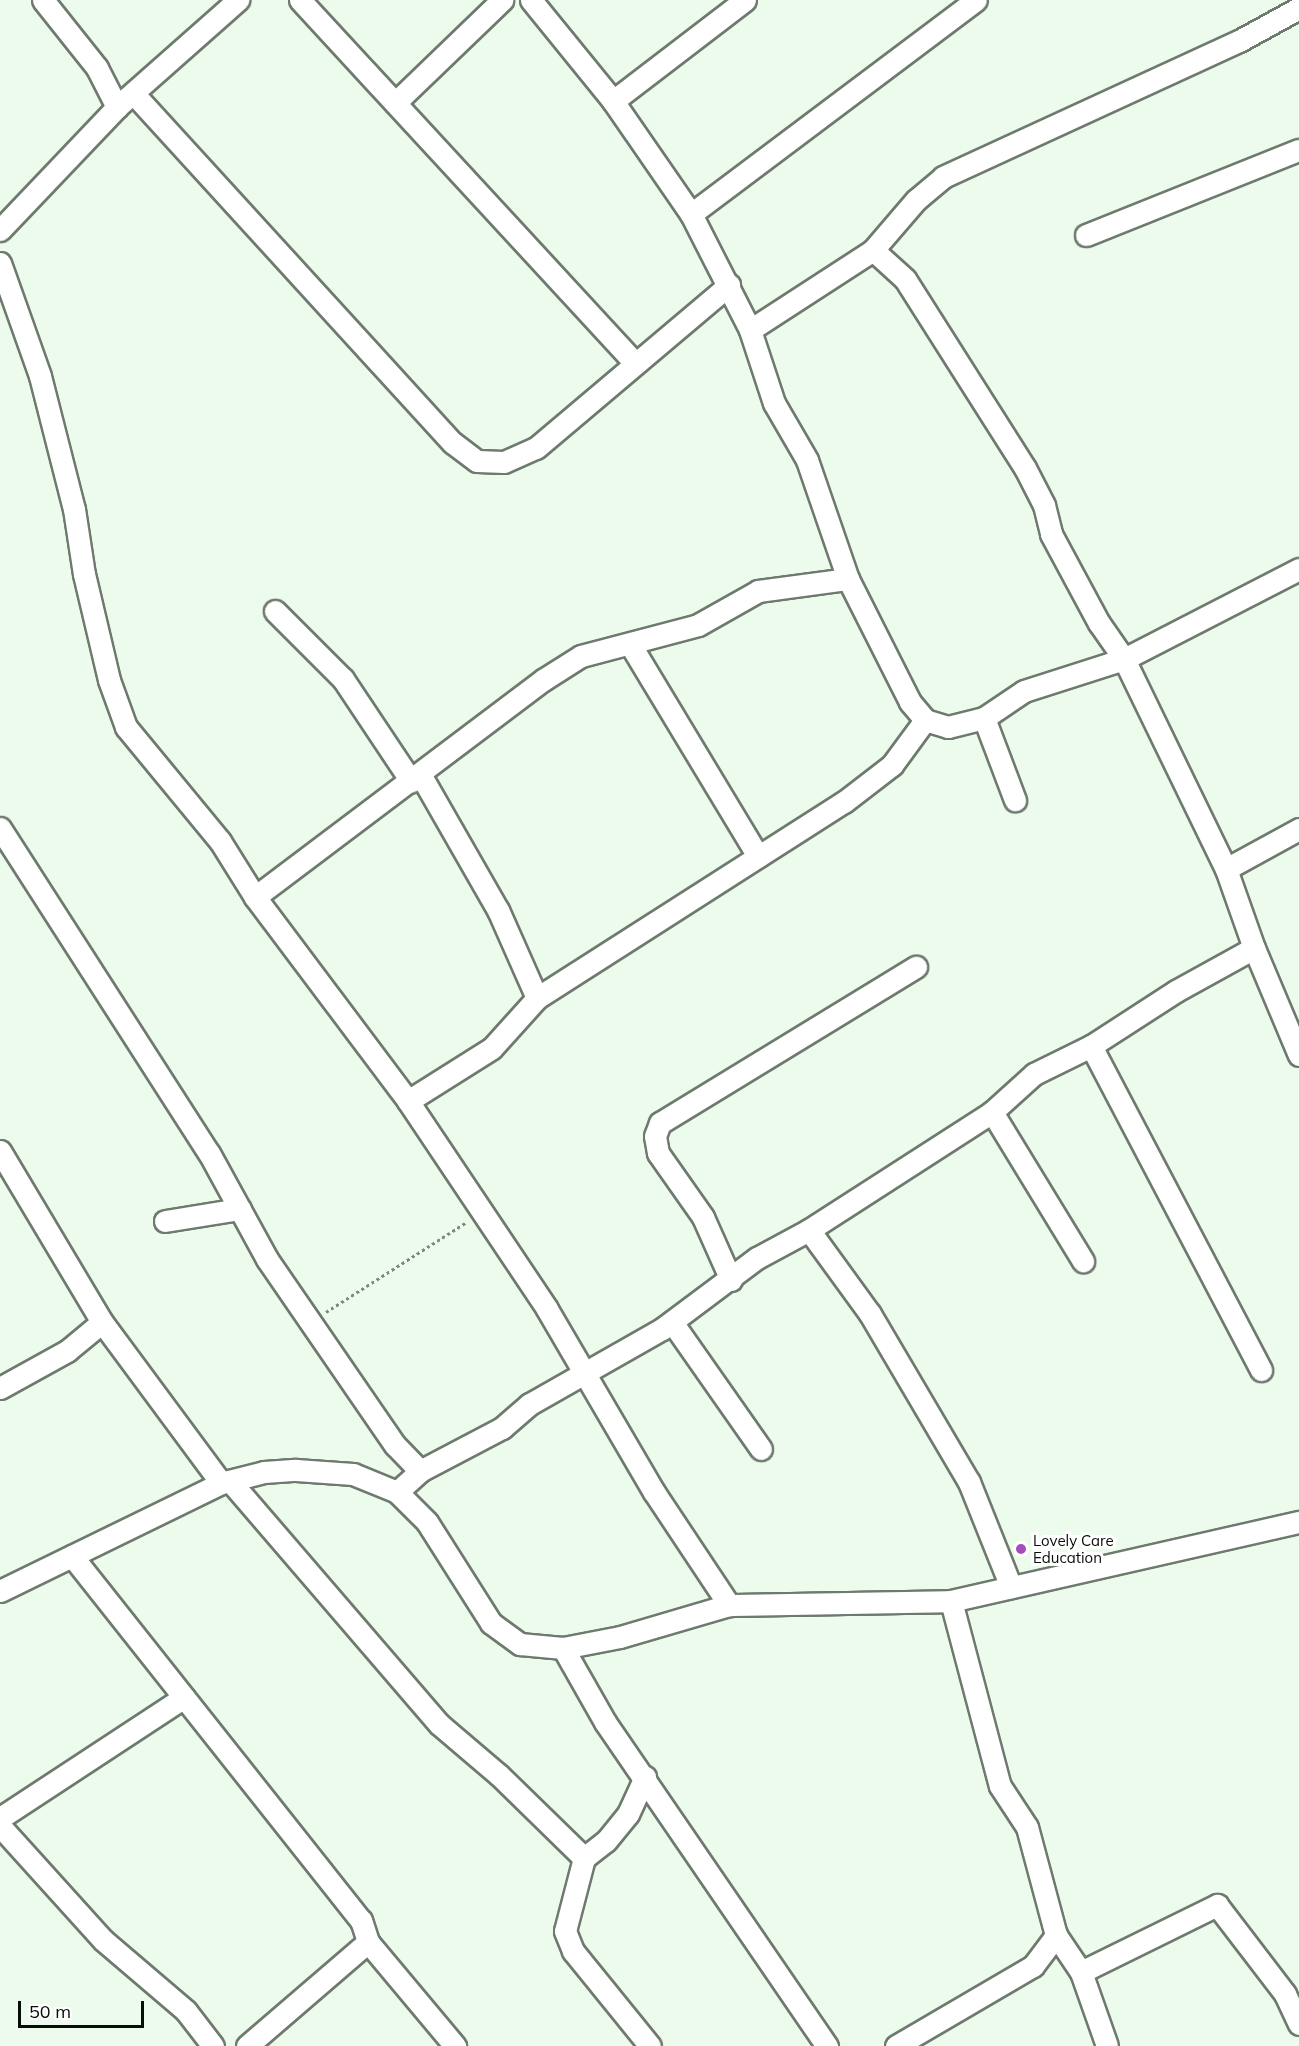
<!DOCTYPE html>
<style>
body{margin:0}
#map{position:relative;width:1299px;height:2046px;overflow:hidden;background:#edfbed;font-family:Mulish,sans-serif}
div>[style]{position:absolute}
.path>*{height:3px;margin-top:-1.5px;transform-origin:0;background:repeating-linear-gradient(90deg,#808980 0 3px,transparent 0 6px)}
.roads{filter:drop-shadow(2px 0 #6e7a6e) drop-shadow(-2px 0 #6e7a6e) drop-shadow(0 2px #6e7a6e) drop-shadow(0 -2px #6e7a6e)}
.minor>*{height:21px;margin:-10.5px;padding:0 10.5px;transform-origin:10.5px;border-radius:10.5px;background:#fff}
.dots>*{width:16px;height:16px;translate:-50% -50%;box-sizing:border-box;border:3px solid #fff;border-radius:50%}
span{translate:-50% -50%;white-space:nowrap;text-align:center;line-height:1.15;-webkit-text-stroke:6px #fff;paint-order:stroke}
.poi-label{font-size:15px;color:#090d09}
.left{translate:0 -50%;text-align:left}
.scale{position:absolute;left:18px;top:2001px;width:126px;height:27px;box-sizing:border-box;border:3px solid #090d09;border-top:0;padding-left:8px;font-size:18px;line-height:21px;white-space:nowrap;color:#090d09;-webkit-text-stroke:4px #fff;paint-order:stroke}
</style>
<div id="map">
<div class="path">
<div style="left:326px;top:1312px;width:167px;rotate:-32.6deg"></div>
</div>
<div class="roads">
<div class="minor">
<div style="left:43px;top:0;width:87px;rotate:51.5deg"></div>
<div style="left:97px;top:68px;width:44px;rotate:62.9deg"></div>
<div style="left:300px;top:0;width:494px;rotate:47.3deg"></div>
<div style="left:531px;top:0;width:130px;rotate:50.9deg"></div>
<div style="left:613px;top:101px;width:137px;rotate:55.4deg"></div>
<div style="left:691px;top:214px;width:130px;rotate:63deg"></div>
<div style="left:750px;top:330px;width:77px;rotate:71.8deg"></div>
<div style="left:774px;top:403px;width:66px;rotate:59.9deg"></div>
<div style="left:807px;top:460px;width:126px;rotate:71deg"></div>
<div style="left:848px;top:579px;width:138px;rotate:63.2deg"></div>
<div style="left:910px;top:702px;width:23px;rotate:50deg"></div>
<div style="left:925px;top:720px;width:24px;rotate:17deg"></div>
<div style="left:948px;top:727px;width:37px;rotate:-14deg"></div>
<div style="left:984px;top:718px;width:48px;rotate:-34deg"></div>
<div style="left:1024px;top:691px;width:105px;rotate:-17.7deg"></div>
<div style="left:1124px;top:659px;width:197px;rotate:-27.2deg"></div>
<div style="left:133px;top:93px;width:474px;rotate:47.6deg"></div>
<div style="left:453px;top:443px;width:30px;rotate:37deg"></div>
<div style="left:477px;top:461px;width:27px;rotate:2deg"></div>
<div style="left:504px;top:462px;width:35px;rotate:-24deg"></div>
<div style="left:536px;top:448px;width:253px;rotate:-40.2deg"></div>
<div style="left:613px;top:101px;width:166px;rotate:-37.4deg"></div>
<div style="left:395px;top:103px;width:149px;rotate:-43.9deg"></div>
<div style="left:691px;top:214px;width:356px;rotate:-36.9deg"></div>
<div style="left:0;top:230px;width:170px;rotate:-46.4deg"></div>
<div style="left:117px;top:107px;width:162px;rotate:-41.5deg"></div>
<div style="left:1086px;top:235px;width:229px;rotate:-21.8deg"></div>
<div style="left:873px;top:250px;width:43px;rotate:42.2deg"></div>
<div style="left:905px;top:279px;width:224px;rotate:57.6deg"></div>
<div style="left:1025px;top:468px;width:42px;rotate:62.8deg"></div>
<div style="left:1044px;top:505px;width:30px;rotate:76deg"></div>
<div style="left:1051px;top:534px;width:101px;rotate:61.7deg"></div>
<div style="left:1099px;top:623px;width:44px;rotate:55.2deg"></div>
<div style="left:1124px;top:659px;width:233px;rotate:64.1deg"></div>
<div style="left:1226px;top:869px;width:84px;rotate:70.5deg"></div>
<div style="left:1254px;top:948px;width:116px;rotate:67.2deg"></div>
<div style="left:0;top:263px;width:120px;rotate:70.5deg"></div>
<div style="left:40px;top:376px;width:137px;rotate:75.7deg"></div>
<div style="left:74px;top:509px;width:66px;rotate:81.3deg"></div>
<div style="left:84px;top:574px;width:109px;rotate:76.7deg"></div>
<div style="left:109px;top:680px;width:50px;rotate:70.1deg"></div>
<div style="left:126px;top:727px;width:148px;rotate:50.5deg"></div>
<div style="left:220px;top:841px;width:66px;rotate:58deg"></div>
<div style="left:255px;top:897px;width:255px;rotate:53.1deg"></div>
<div style="left:408px;top:1101px;width:250px;rotate:56.2deg"></div>
<div style="left:547px;top:1309px;width:212px;rotate:59.7deg"></div>
<div style="left:654px;top:1492px;width:136px;rotate:56.4deg"></div>
<div style="left:750px;top:330px;width:147px;rotate:-33deg"></div>
<div style="left:873px;top:250px;width:66px;rotate:-49.3deg"></div>
<div style="left:916px;top:200px;width:35px;rotate:-40deg"></div>
<div style="left:943px;top:177px;width:326px;rotate:-24.7deg"></div>
<div style="left:1239px;top:41px;width:68px;rotate:-28.8deg"></div>
<div style="left:275px;top:611px;width:96px;rotate:45deg"></div>
<div style="left:343px;top:679px;width:123px;rotate:56.3deg"></div>
<div style="left:630px;top:644px;width:248px;rotate:58.9deg"></div>
<div style="left:984px;top:718px;width:88px;rotate:69.3deg"></div>
<div style="left:420px;top:774px;width:157px;rotate:60.2deg"></div>
<div style="left:498px;top:910px;width:96px;rotate:66.1deg"></div>
<div style="left:0;top:828px;width:386px;rotate:57.3deg"></div>
<div style="left:209px;top:1153px;width:121px;rotate:61.3deg"></div>
<div style="left:267px;top:1259px;width:226px;rotate:55.5deg"></div>
<div style="left:395px;top:1445px;width:36px;rotate:46deg"></div>
<div style="left:1226px;top:869px;width:83px;rotate:-28.7deg"></div>
<div style="left:255px;top:897px;width:361px;rotate:-37deg"></div>
<div style="left:543px;top:680px;width:45px;rotate:-32.3deg"></div>
<div style="left:581px;top:656px;width:121px;rotate:-14.8deg"></div>
<div style="left:698px;top:625px;width:69px;rotate:-29.5deg"></div>
<div style="left:758px;top:591px;width:91px;rotate:-7.6deg"></div>
<div style="left:1091px;top:1046px;width:366px;rotate:62.3deg"></div>
<div style="left:408px;top:1101px;width:99px;rotate:-32.2deg"></div>
<div style="left:492px;top:1048px;width:67px;rotate:-48deg"></div>
<div style="left:537px;top:998px;width:364px;rotate:-32.6deg"></div>
<div style="left:844px;top:802px;width:61px;rotate:-37.6deg"></div>
<div style="left:892px;top:765px;width:56px;rotate:-53.7deg"></div>
<div style="left:992px;top:1112px;width:175px;rotate:58.6deg"></div>
<div style="left:0;top:1151px;width:199px;rotate:59.2deg"></div>
<div style="left:102px;top:1322px;width:200px;rotate:53.5deg"></div>
<div style="left:165px;top:1221px;width:76px;rotate:-9.1deg"></div>
<div style="left:809px;top:1230px;width:104px;rotate:54deg"></div>
<div style="left:870px;top:1314px;width:195px;rotate:59.5deg"></div>
<div style="left:969px;top:1482px;width:113px;rotate:68.2deg"></div>
<div style="left:731px;top:1280px;width:69px;rotate:-114deg"></div>
<div style="left:703px;top:1217px;width:78px;rotate:-125.1deg"></div>
<div style="left:658px;top:1153px;width:17px;rotate:-100deg"></div>
<div style="left:655px;top:1136px;width:14px;rotate:-69deg"></div>
<div style="left:660px;top:1123px;width:300px;rotate:-31.4deg"></div>
<div style="left:672px;top:1322px;width:155px;rotate:55deg"></div>
<div style="left:0;top:1388px;width:77px;rotate:-28.9deg"></div>
<div style="left:67px;top:1351px;width:45px;rotate:-39.6deg"></div>
<div style="left:230px;top:1481px;width:321px;rotate:49.3deg"></div>
<div style="left:439px;top:1724px;width:79px;rotate:40.4deg"></div>
<div style="left:499px;top:1775px;width:119px;rotate:44.3deg"></div>
<div style="left:584px;top:1858px;width:75px;rotate:104.6deg"></div>
<div style="left:565px;top:1931px;width:22px;rotate:68deg"></div>
<div style="left:573px;top:1951px;width:122px;rotate:51deg"></div>
<div style="left:397px;top:1492px;width:31px;rotate:-42deg"></div>
<div style="left:420px;top:1471px;width:93px;rotate:-27.7deg"></div>
<div style="left:502px;top:1428px;width:37px;rotate:-41deg"></div>
<div style="left:530px;top:1404px;width:152px;rotate:-29.6deg"></div>
<div style="left:662px;top:1329px;width:119px;rotate:-36.8deg"></div>
<div style="left:757px;top:1258px;width:59px;rotate:-28.3deg"></div>
<div style="left:809px;top:1230px;width:218px;rotate:-32.8deg"></div>
<div style="left:992px;top:1112px;width:57px;rotate:-42.1deg"></div>
<div style="left:1034px;top:1074px;width:64px;rotate:-26.2deg"></div>
<div style="left:1091px;top:1046px;width:101px;rotate:-32.9deg"></div>
<div style="left:1176px;top:991px;width:89px;rotate:-28.9deg"></div>
<div style="left:72px;top:1556px;width:465px;rotate:51.6deg"></div>
<div style="left:361px;top:1920px;width:23px;rotate:72deg"></div>
<div style="left:0;top:1591px;width:246px;rotate:-26deg"></div>
<div style="left:221px;top:1483px;width:44px;rotate:-14.3deg"></div>
<div style="left:264px;top:1472px;width:32px;rotate:-4deg"></div>
<div style="left:296px;top:1470px;width:57px;rotate:4deg"></div>
<div style="left:353px;top:1474px;width:48px;rotate:22.2deg"></div>
<div style="left:397px;top:1492px;width:42px;rotate:45deg"></div>
<div style="left:427px;top:1522px;width:120px;rotate:57.6deg"></div>
<div style="left:491px;top:1623px;width:36px;rotate:36deg"></div>
<div style="left:520px;top:1644px;width:43px;rotate:5.3deg"></div>
<div style="left:563px;top:1648px;width:58px;rotate:-10.9deg"></div>
<div style="left:620px;top:1637px;width:114px;rotate:-16.4deg"></div>
<div style="left:729px;top:1605px;width:222px;rotate:-1deg"></div>
<div style="left:951px;top:1601px;width:357px;rotate:-12.8deg"></div>
<div style="left:951px;top:1601px;width:191px;rotate:75.2deg"></div>
<div style="left:1000px;top:1786px;width:49px;rotate:56.6deg"></div>
<div style="left:1027px;top:1827px;width:112px;rotate:75deg"></div>
<div style="left:1056px;top:1935px;width:45px;rotate:56deg"></div>
<div style="left:1081px;top:1972px;width:78px;rotate:70.6deg"></div>
<div style="left:563px;top:1648px;width:85px;rotate:60.4deg"></div>
<div style="left:605px;top:1722px;width:393px;rotate:55.6deg"></div>
<div style="left:0;top:1818px;width:220px;rotate:-33.3deg"></div>
<div style="left:0;top:1826px;width:154px;rotate:47.9deg"></div>
<div style="left:103px;top:1940px;width:109px;rotate:40.5deg"></div>
<div style="left:186px;top:2011px;width:44px;rotate:52.4deg"></div>
<div style="left:584px;top:1858px;width:28px;rotate:-38deg"></div>
<div style="left:606px;top:1841px;width:35px;rotate:-51deg"></div>
<div style="left:628px;top:1814px;width:41px;rotate:-65.3deg"></div>
<div style="left:1081px;top:1972px;width:152px;rotate:-26.2deg"></div>
<div style="left:1217px;top:1905px;width:112px;rotate:52.6deg"></div>
<div style="left:1285px;top:1994px;width:33px;rotate:65deg"></div>
<div style="left:247px;top:2046px;width:160px;rotate:-40.7deg"></div>
<div style="left:368px;top:1942px;width:136px;rotate:50.1deg"></div>
<div style="left:896px;top:2046px;width:159px;rotate:-30.3deg"></div>
<div style="left:1033px;top:1966px;width:39px;rotate:-53deg"></div>
</div>
</div>
<div class="dots">
<div style="left:1021px;top:1549px;background:#a44ebc"></div>
</div>
<div class="poi-label">
<span class="left" style="left:1033px;top:1549px">Lovely Care<br>Education</span>
</div>
<div class="scale">50 m</div>
</div>
